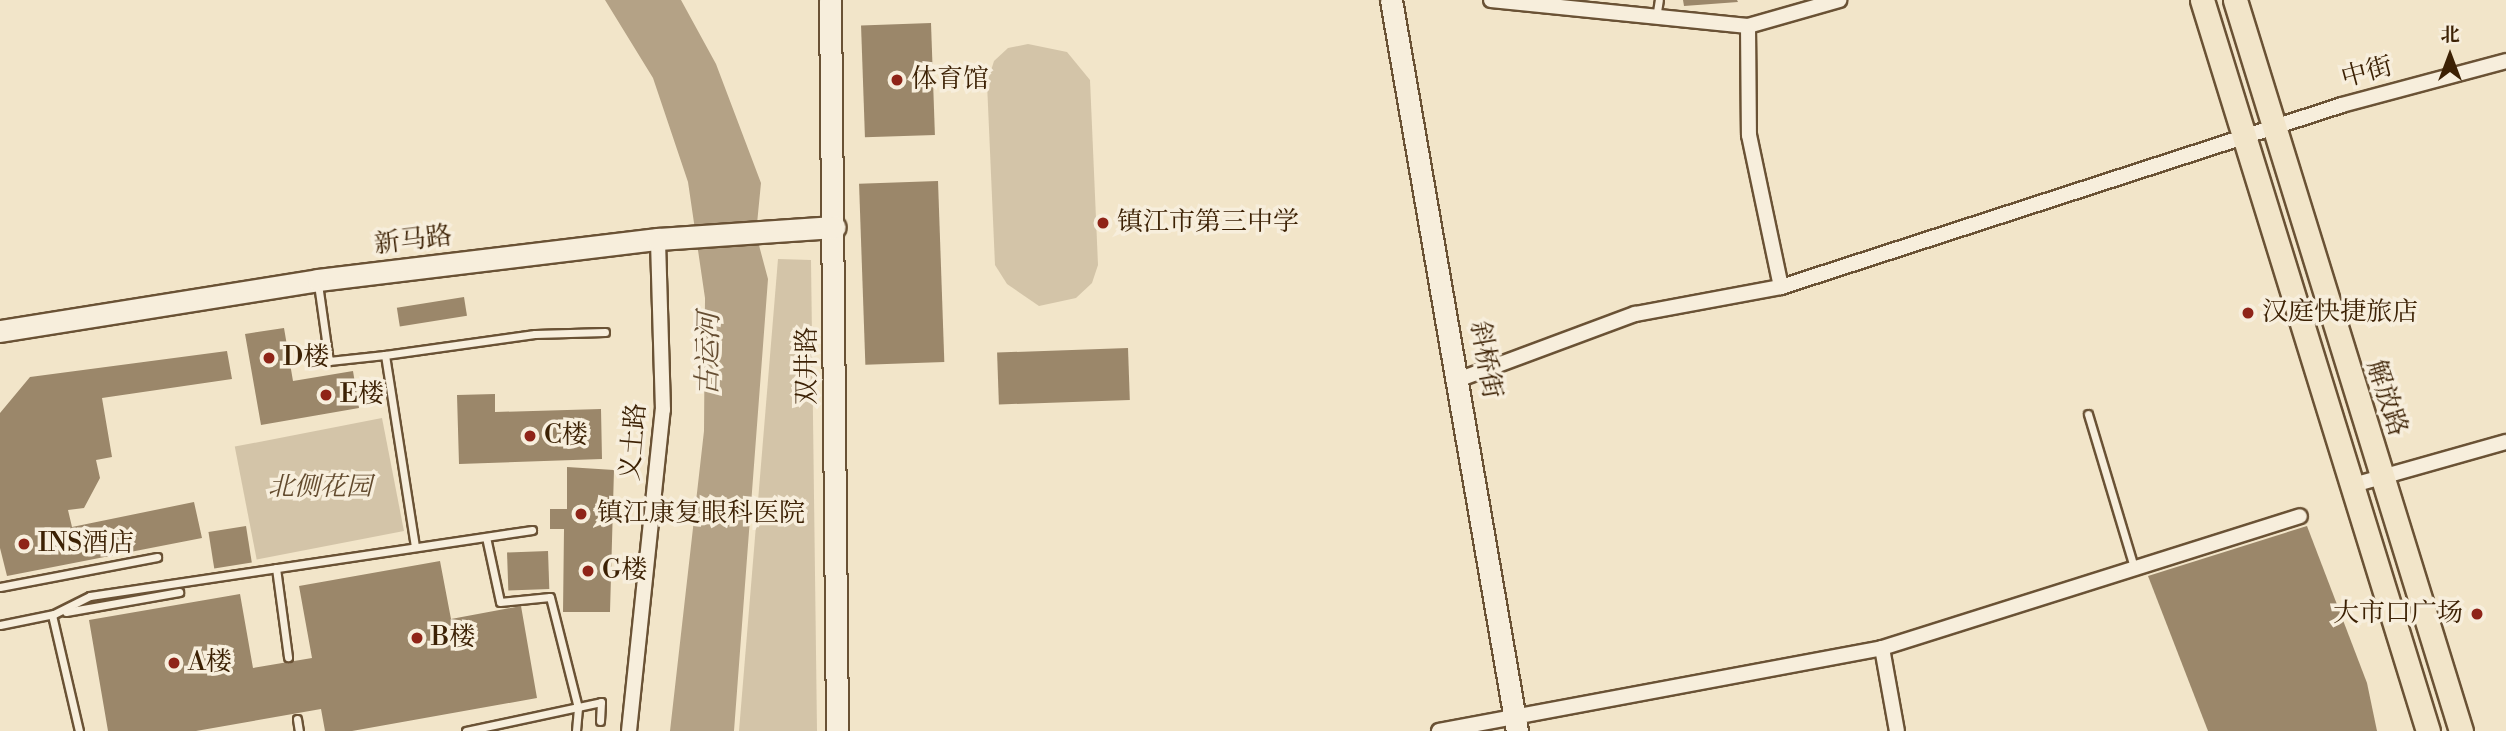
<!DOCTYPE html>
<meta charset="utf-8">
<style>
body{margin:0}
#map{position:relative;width:2506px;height:731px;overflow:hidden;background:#f2e5c9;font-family:"Libre Bodoni","Noto Serif SC",serif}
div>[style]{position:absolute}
.green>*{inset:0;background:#d3c4a8;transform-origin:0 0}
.water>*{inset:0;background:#b4a286}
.building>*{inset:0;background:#9b876a;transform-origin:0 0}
.roads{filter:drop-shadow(2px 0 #6a5235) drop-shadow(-2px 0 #6a5235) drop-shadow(0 2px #6a5235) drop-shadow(0 -2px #6a5235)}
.lane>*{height:7px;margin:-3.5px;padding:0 3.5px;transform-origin:3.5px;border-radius:3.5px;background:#f7eedc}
.street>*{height:14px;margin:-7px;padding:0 7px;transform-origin:7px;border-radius:7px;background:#f7eedc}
.secondary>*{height:21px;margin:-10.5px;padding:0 10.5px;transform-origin:10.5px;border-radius:10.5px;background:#f7eedc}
.primary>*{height:23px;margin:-11.5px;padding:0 11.5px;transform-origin:11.5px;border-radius:11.5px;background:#f2e5c9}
.dots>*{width:19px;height:19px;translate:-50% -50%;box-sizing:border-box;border:4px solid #f7eedc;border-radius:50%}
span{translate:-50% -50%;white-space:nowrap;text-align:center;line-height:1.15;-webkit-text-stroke:7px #f7eedc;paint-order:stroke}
.street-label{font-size:26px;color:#3c2104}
.poi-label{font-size:26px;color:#3c2104}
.left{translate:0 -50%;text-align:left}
.right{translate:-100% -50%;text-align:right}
.park-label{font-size:26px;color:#624a2d;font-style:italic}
.water-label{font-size:28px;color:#664e32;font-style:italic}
.north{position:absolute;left:2415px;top:21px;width:70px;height:70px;-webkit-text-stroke:5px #f7eedc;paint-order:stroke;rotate:0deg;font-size:19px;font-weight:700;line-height:28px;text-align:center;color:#3c2104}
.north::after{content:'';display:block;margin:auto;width:24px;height:32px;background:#3c2104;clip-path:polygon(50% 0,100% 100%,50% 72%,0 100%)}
</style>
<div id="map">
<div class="green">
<div style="clip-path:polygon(1028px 44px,1067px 52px,1090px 80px,1098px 265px,1092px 283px,1076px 298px,1039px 306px,1007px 284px,995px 265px,987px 83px,994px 61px,1008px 48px)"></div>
<div style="clip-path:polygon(778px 259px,811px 260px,817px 731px,739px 731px)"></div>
<div style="left:382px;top:418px;width:115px;height:150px;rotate:79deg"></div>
</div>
<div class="water">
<div style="clip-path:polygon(605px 0,681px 0,716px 64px,761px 183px,756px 234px,768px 279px,734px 731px,670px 731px,704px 431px,705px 298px,688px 182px,653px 78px)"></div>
</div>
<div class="building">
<div style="clip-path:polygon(1683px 0,1737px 0,1738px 2px,1684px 6px)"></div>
<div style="left:931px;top:23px;width:112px;height:70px;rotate:88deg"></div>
<div style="left:938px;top:181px;width:181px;height:79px;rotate:88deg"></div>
<div style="left:464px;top:297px;width:19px;height:68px;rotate:81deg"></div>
<div style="clip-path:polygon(284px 328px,293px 381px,353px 371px,359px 408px,261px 425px,245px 334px)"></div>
<div style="left:1128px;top:348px;width:52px;height:131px;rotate:88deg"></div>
<div style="clip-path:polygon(227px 351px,232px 379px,102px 398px,112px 457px,96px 460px,100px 478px,84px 508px,68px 510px,72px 527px,194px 502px,202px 538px,7px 576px,0 548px,0 413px,30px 377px)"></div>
<div style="clip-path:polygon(495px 394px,495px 412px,601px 409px,602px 459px,459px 464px,457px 395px)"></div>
<div style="clip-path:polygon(567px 467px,614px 470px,610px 612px,563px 612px,564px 529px,550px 529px,550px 509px,567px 509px)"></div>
<div style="left:246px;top:526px;width:37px;height:38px;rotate:81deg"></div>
<div style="clip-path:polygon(2307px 526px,2367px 683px,2377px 731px,2208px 731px,2148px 576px)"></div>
<div style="left:548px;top:551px;width:38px;height:41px;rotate:88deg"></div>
<div style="clip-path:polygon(440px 561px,451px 619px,521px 606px,537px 698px,352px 731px,325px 731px,321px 709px,196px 731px,108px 731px,89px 620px,240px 594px,253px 668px,312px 658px,299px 586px)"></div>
</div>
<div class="roads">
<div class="lane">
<div style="left:1656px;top:18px;width:18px;rotate:-81deg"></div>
<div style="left:318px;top:284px;width:78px;rotate:81.9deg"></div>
<div style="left:329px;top:361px;width:56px;rotate:-6.1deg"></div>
<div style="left:385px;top:355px;width:194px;rotate:81.1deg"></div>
<div style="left:385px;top:355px;width:151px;rotate:-8deg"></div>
<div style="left:535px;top:334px;width:70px;rotate:-1.6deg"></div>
<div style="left:2088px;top:414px;width:160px;rotate:73.3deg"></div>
<div style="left:486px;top:537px;width:66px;rotate:77.8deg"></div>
<div style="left:500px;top:602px;width:50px;rotate:-5.7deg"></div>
<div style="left:550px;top:597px;width:114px;rotate:75.8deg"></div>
<div style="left:578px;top:708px;width:23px;rotate:95deg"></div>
<div style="left:276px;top:568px;width:90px;rotate:82.3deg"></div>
<div style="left:0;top:587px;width:160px;rotate:-10.8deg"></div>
<div style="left:66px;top:612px;width:115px;rotate:-10deg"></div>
<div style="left:52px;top:615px;width:42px;rotate:-26.6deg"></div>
<div style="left:90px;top:596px;width:447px;rotate:-8.5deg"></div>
<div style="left:52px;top:615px;width:119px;rotate:76.9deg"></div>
<div style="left:0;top:625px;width:55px;rotate:-11.5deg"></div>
<div style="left:297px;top:719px;width:12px;rotate:81deg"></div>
<div style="left:466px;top:731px;width:138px;rotate:-12.1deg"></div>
<div style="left:601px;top:702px;width:19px;rotate:93deg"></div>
</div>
<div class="street">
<div style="left:1491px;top:0;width:258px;rotate:5.8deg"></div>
<div style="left:1748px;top:26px;width:95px;rotate:-15.9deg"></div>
<div style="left:1748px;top:26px;width:109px;rotate:89.5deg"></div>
<div style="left:1749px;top:135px;width:155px;rotate:78.1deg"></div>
<div style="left:1460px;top:379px;width:187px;rotate:-20.4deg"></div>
<div style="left:1635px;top:314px;width:148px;rotate:-10.5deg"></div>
<div style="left:1781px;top:287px;width:590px;rotate:-17.97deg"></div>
<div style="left:2342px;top:105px;width:170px;rotate:-15deg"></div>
<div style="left:2353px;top:485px;width:159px;rotate:-15.7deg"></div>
<div style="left:1882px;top:648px;width:84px;rotate:79.8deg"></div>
<div style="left:629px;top:731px;width:323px;rotate:-84deg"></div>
<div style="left:663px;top:410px;width:171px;rotate:-91.7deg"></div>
<div style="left:1439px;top:731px;width:451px;rotate:-10.6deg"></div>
<div style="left:1882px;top:648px;width:438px;rotate:-17.5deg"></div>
</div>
<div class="secondary">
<div style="left:830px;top:0;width:731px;rotate:89.45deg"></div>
<div style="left:1391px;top:0;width:742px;rotate:80.22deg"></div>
<div style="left:0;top:331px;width:322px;rotate:-9.1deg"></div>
<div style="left:318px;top:280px;width:342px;rotate:-6.9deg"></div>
<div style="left:658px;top:239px;width:177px;rotate:-3.9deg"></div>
</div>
<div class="primary">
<div style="left:2202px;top:0;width:765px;rotate:72.82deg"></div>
<div style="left:2235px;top:0;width:765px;rotate:72.82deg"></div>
</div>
</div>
<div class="dots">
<div style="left:897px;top:80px;background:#8f2418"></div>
<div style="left:1103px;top:223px;background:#8f2418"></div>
<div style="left:2248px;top:313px;background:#8f2418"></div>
<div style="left:269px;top:358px;background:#8f2418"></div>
<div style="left:326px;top:395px;background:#8f2418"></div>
<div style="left:530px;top:436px;background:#8f2418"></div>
<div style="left:581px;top:514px;background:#8f2418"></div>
<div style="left:24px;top:544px;background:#8f2418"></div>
<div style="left:588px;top:571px;background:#8f2418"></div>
<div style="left:2477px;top:614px;background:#8f2418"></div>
<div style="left:417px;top:638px;background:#8f2418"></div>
<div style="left:174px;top:663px;background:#8f2418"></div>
</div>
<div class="street-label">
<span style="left:2367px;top:73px;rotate:-15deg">中街</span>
<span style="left:413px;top:241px;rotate:-7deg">新马路</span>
<span style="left:1485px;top:360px;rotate:80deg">斜桥街</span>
<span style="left:808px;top:366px;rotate:-90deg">双井路</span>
<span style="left:2386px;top:398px;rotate:72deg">解放路</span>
<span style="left:634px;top:442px;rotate:-85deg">义土路</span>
</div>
<div class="poi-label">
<span class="left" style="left:911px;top:80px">体育馆</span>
<span class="left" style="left:1117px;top:223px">镇江市第三中学</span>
<span class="left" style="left:2262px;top:313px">汉庭快捷旅店</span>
<span class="left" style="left:283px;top:358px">D楼</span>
<span class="left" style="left:340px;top:395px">E楼</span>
<span class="left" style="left:544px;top:436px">C楼</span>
<span class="left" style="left:597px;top:514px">镇江康复眼科医院</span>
<span class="left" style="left:38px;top:544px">INS酒店</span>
<span class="left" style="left:602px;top:571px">G楼</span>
<span class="right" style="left:2463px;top:614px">大市口广场</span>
<span class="left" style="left:431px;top:638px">B楼</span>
<span class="left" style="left:188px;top:663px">A楼</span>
</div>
<div class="park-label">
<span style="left:320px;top:488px">北侧花园</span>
</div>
<div class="water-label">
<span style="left:709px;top:354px;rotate:-89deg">古运河</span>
</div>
<div class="north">北</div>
</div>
